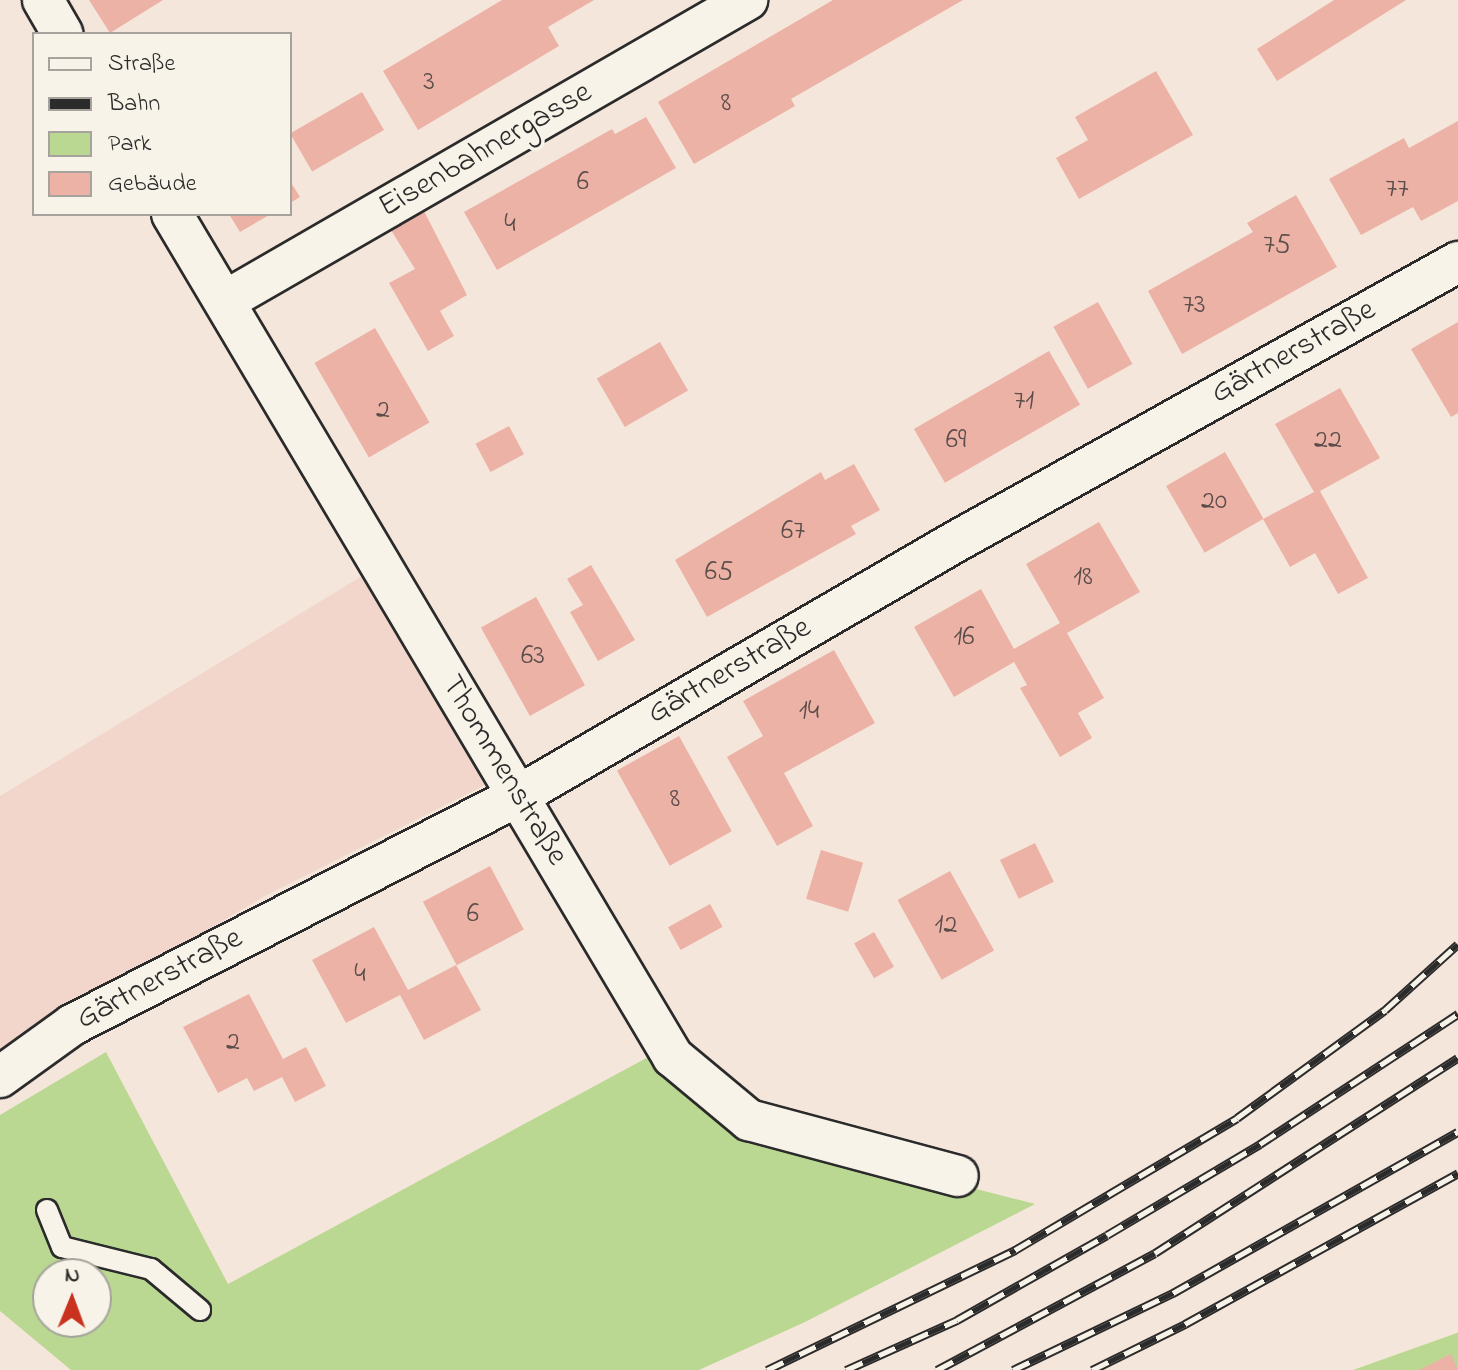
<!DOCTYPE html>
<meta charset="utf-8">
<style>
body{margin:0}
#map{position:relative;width:1458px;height:1370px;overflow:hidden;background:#f5e6db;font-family:"Indie Flower",sans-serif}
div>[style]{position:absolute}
.built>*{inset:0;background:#f2d6cb}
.green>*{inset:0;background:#bad891}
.building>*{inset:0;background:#ecb2a6;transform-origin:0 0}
.roads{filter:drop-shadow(2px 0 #2b2b2b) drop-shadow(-2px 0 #2b2b2b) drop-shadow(0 2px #2b2b2b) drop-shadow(0 -2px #2b2b2b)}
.service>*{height:20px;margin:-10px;padding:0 10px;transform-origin:10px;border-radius:10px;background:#f7f3e8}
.minor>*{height:40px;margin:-20px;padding:0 20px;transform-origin:20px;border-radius:20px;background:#f7f3e8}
.rail>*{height:9px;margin-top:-4.5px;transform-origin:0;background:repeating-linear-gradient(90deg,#f7f3e8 0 18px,#2b2b2b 0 36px);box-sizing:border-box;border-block:2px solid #2b2b2b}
span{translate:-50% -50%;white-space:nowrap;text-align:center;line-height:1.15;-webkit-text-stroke:7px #f7f3e8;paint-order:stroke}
.number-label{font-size:28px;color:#5b4d4a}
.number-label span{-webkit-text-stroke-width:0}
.street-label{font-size:32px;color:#2b2b2b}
.legend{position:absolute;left:32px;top:32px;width:260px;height:184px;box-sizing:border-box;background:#f7f3e8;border:2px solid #a5a39c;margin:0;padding:10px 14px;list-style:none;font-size:24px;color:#2b2b2b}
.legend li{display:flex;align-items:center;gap:16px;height:40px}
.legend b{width:40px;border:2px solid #a5a39c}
.north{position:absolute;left:32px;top:1258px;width:80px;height:80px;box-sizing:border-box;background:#f7f3e8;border:2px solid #a5a39c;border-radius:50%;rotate:1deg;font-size:22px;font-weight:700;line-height:32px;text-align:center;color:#2b2b2b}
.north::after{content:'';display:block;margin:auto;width:28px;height:36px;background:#c8321e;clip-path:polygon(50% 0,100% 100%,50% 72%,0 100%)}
</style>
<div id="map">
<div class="built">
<div style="clip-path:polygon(362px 576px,485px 785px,265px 896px,0 1053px,0 796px)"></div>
</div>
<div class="green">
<div style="clip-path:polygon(evenodd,106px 1052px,228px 1284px,652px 1055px,720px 1123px,1035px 1204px,805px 1322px,699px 1370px,71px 1370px,0 1311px,0 1115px,106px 1052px,48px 1274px,96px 1274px,96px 1322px,48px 1322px,48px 1274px)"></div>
<div style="clip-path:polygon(1458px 1332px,1458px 1370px,1353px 1370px,1457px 1333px)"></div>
</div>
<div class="building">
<div style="clip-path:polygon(89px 0,163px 0,110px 33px)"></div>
<div style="clip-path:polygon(502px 0,594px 0,548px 27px,559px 46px,418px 130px,383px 71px)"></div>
<div style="clip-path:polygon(833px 0,963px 0,791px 99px,795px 106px,694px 164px,658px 102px)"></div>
<div style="clip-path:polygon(1334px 0,1406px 0,1277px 81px,1257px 49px)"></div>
<div style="clip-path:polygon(1156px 71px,1193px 135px,1079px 199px,1056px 158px,1088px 140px,1075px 117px)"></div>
<div style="left:362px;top:92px;width:44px;height:83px;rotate:60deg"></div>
<div style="clip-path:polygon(646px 117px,676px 168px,497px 270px,464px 212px,612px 129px,615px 134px)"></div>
<div style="clip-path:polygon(1458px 121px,1458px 201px,1421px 221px,1413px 207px,1361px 235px,1329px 179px,1404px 138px,1409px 148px)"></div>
<div style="clip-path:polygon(290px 181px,300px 197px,290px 203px)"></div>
<div style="clip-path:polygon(1296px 195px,1337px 267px,1182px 354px,1148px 291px,1253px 232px,1247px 223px)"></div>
<div style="clip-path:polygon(424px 211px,467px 295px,440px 311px,454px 336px,428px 351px,389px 283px,415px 269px,391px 230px)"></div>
<div style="clip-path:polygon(229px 214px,271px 214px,240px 232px)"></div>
<div style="left:1098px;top:302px;width:71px;height:51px;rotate:61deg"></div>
<div style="clip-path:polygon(1458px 322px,1458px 413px,1451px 417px,1411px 349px)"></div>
<div style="left:375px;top:328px;width:109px;height:70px;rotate:60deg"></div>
<div style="left:660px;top:342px;width:56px;height:73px;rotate:60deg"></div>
<div style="left:1049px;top:351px;width:62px;height:156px;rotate:60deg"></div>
<div style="clip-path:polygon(1340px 388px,1380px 458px,1320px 491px,1368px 578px,1338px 594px,1315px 553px,1290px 567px,1263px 519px,1314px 492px,1275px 424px)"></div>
<div style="left:509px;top:426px;width:32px;height:38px;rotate:62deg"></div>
<div style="left:1225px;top:452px;width:77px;height:68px;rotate:60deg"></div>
<div style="clip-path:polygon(854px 464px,880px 510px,851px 526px,856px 534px,707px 617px,675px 560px,821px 472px,825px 480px)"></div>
<div style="clip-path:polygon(1099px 522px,1140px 592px,1067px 633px,1104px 698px,1078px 713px,1092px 738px,1060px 757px,1020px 688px,1027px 685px,1014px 662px,954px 697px,914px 627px,981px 589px,1014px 649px,1060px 623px,1026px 564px)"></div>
<div style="clip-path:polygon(591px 565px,635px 640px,598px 661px,570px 612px,583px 605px,567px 579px)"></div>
<div style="left:536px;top:597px;width:101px;height:63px;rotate:61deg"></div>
<div style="clip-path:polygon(834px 650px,875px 723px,784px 773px,813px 826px,777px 846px,727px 757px,763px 736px,743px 701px)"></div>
<div style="left:679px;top:736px;width:109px;height:71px;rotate:61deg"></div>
<div style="left:1035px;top:843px;width:43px;height:39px;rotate:64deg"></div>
<div style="left:821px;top:850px;width:44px;height:51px;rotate:17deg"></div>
<div style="left:490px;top:866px;width:72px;height:76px;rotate:62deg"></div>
<div style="left:950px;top:871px;width:91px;height:60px;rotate:61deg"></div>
<div style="left:710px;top:904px;width:26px;height:48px;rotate:61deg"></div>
<div style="clip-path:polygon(374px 927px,408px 990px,456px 965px,481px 1010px,424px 1040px,400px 995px,346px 1023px,312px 960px)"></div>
<div style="left:874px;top:932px;width:40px;height:23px;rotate:60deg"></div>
<div style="clip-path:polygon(249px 994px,283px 1059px,306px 1047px,326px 1086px,295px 1102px,282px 1077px,254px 1091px,247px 1078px,218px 1093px,183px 1027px)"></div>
<div style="clip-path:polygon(1451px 1354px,1458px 1370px,1419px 1370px)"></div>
</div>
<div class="roads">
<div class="service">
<div style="left:47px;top:1210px;width:40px;rotate:68deg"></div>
<div style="left:62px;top:1247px;width:92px;rotate:13.9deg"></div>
<div style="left:151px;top:1269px;width:64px;rotate:39.9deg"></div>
</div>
<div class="minor">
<div style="left:43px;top:0;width:39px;rotate:60deg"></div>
<div style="left:172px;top:214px;width:981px;rotate:59.28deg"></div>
<div style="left:673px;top:1057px;width:99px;rotate:39.7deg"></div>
<div style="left:749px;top:1120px;width:216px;rotate:15deg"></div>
<div style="left:225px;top:301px;width:603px;rotate:-29.97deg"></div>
<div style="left:0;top:1077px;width:89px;rotate:-35.8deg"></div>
<div style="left:72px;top:1025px;width:501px;rotate:-27.18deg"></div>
<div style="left:518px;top:796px;width:505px;rotate:-30.17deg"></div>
<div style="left:955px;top:542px;width:576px;rotate:-29.1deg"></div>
</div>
</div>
<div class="rail">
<div style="left:767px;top:1370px;width:276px;rotate:-25.8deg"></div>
<div style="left:1015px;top:1250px;width:258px;rotate:-30.7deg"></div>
<div style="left:1237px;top:1118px;width:183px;rotate:-36.1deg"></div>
<div style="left:1385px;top:1010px;width:98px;rotate:-42.1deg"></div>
<div style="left:846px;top:1370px;width:122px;rotate:-24.2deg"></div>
<div style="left:957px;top:1320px;width:172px;rotate:-29.5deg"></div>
<div style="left:1107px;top:1235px;width:178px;rotate:-30.7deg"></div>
<div style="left:1260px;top:1144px;width:237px;rotate:-33.3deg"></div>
<div style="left:937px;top:1370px;width:247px;rotate:-28.2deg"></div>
<div style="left:1155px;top:1253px;width:360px;rotate:-32.8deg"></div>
<div style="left:1013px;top:1370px;width:178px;rotate:-25.7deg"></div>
<div style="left:1173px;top:1293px;width:327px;rotate:-29.5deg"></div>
<div style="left:1092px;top:1370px;width:104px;rotate:-26.3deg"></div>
<div style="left:1185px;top:1324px;width:312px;rotate:-28.9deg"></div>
</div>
<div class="number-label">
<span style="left:429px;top:83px">3</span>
<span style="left:726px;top:104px">8</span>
<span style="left:583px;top:183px">6</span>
<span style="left:1397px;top:190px">77</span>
<span style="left:510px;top:225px">4</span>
<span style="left:1277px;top:246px">75</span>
<span style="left:1194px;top:306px">73</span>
<span style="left:1024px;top:402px">71</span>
<span style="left:383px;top:411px">2</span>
<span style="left:956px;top:441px">69</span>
<span style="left:1328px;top:441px">22</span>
<span style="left:1214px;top:502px">20</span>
<span style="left:793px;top:532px">67</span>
<span style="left:719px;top:573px">65</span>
<span style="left:1083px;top:578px">18</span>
<span style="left:964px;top:638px">16</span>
<span style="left:533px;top:657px">63</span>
<span style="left:809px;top:712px">14</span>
<span style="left:675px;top:800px">8</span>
<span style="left:473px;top:915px">6</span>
<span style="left:946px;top:926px">12</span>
<span style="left:360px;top:975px">4</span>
<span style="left:233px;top:1043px">2</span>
</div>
<div class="street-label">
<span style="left:486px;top:151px;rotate:-30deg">Eisenbahnergasse</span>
<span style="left:1294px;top:353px;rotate:-29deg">Gärtnerstraße</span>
<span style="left:730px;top:672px;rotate:-30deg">Gärtnerstraße</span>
<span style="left:503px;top:771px;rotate:59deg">Thommenstraße</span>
<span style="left:160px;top:980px;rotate:-28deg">Gärtnerstraße</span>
</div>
<ul class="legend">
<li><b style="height:10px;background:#f7f3e8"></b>Straße</li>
<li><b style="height:10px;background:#2b2b2b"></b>Bahn</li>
<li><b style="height:22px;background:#bad891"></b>Park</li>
<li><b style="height:22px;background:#ecb2a6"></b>Gebäude</li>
</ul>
<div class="north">N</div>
</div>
